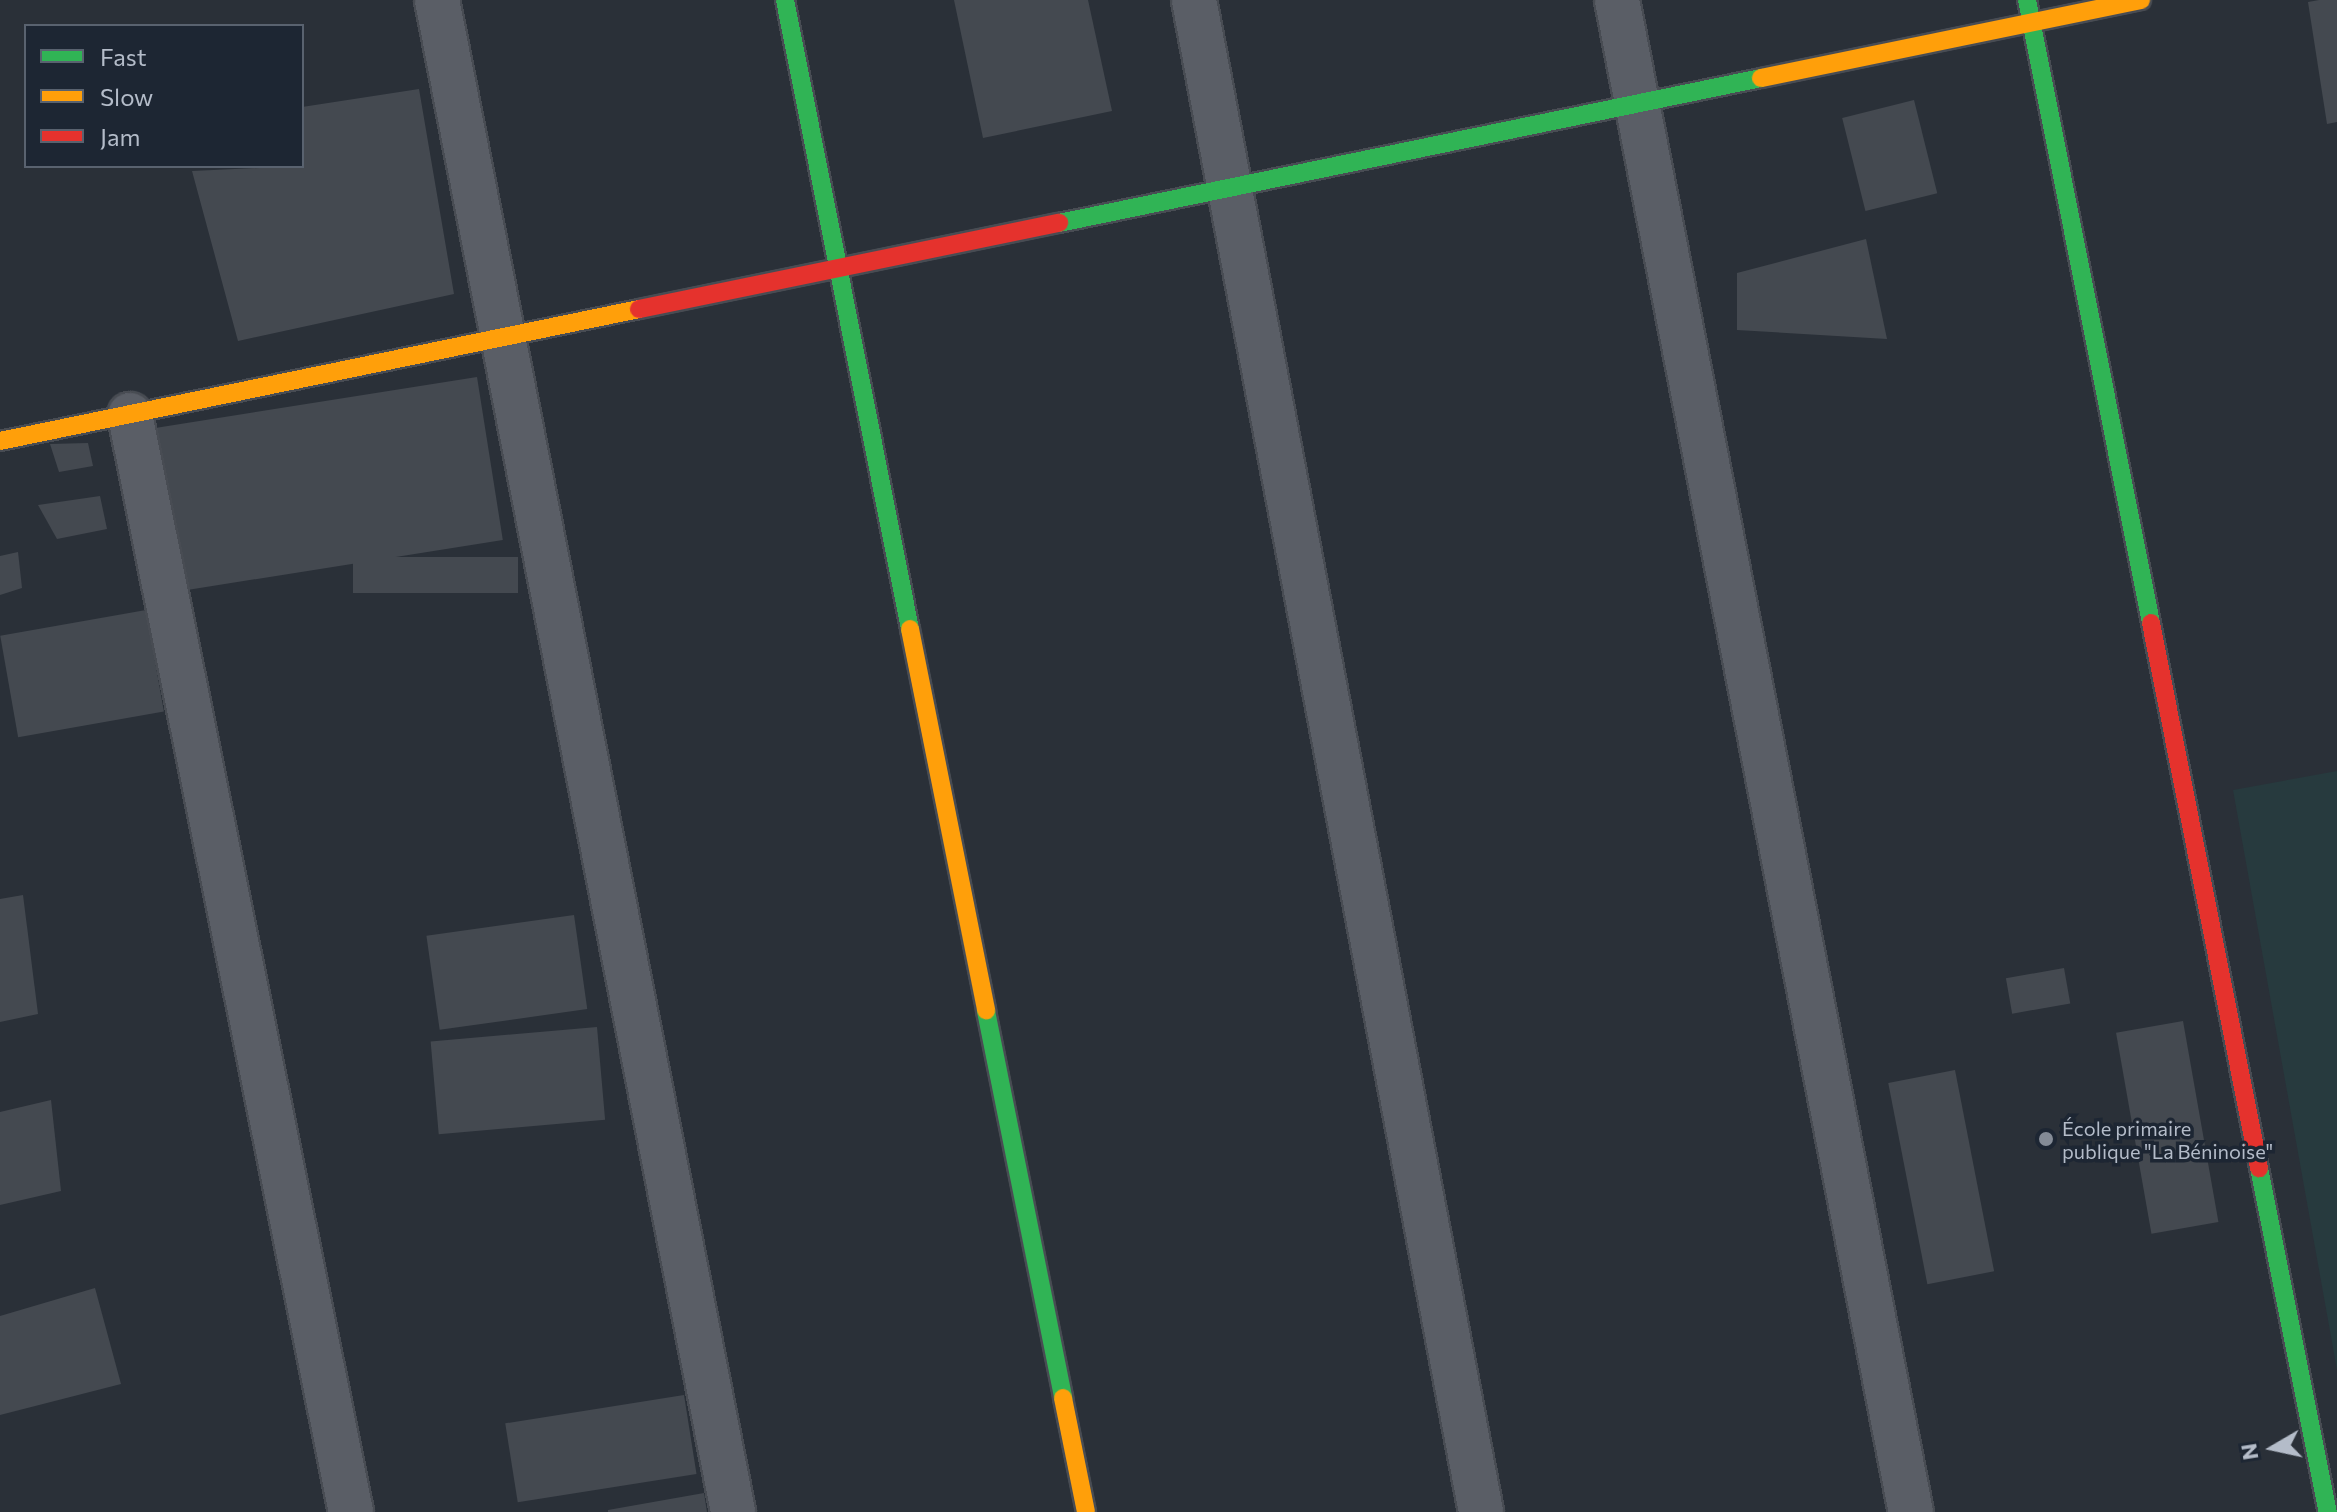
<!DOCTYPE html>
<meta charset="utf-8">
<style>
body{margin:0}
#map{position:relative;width:2337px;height:1512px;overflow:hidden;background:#2a3038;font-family:Commissioner,sans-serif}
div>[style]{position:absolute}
.green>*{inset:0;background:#273a3e}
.building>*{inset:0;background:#444950;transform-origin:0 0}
.roads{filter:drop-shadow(2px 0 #484c53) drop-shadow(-2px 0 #484c53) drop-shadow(0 2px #484c53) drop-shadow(0 -2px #484c53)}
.street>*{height:44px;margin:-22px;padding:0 22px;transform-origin:22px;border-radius:22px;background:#5a5e66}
.fast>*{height:18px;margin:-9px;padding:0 9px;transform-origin:9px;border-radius:9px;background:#30b455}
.slow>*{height:18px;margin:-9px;padding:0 9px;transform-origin:9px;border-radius:9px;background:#ff9f0a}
.jam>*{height:18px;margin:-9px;padding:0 9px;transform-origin:9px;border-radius:9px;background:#e5322d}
.dots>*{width:22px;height:22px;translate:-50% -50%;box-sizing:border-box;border:4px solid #1d2633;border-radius:50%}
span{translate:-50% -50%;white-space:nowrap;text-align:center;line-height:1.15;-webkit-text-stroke:7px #1d2633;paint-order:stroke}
.poi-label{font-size:20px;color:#b4bcc9}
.left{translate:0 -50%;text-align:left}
.legend{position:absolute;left:24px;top:24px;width:280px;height:144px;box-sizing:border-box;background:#1d2633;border:2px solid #59626f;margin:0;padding:10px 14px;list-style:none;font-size:24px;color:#b4bcc9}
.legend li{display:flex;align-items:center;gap:16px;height:40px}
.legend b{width:40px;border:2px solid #59626f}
.north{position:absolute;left:2233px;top:1408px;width:80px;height:80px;-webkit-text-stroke:6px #1d2633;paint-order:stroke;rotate:261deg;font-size:22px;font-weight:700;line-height:32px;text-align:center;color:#b4bcc9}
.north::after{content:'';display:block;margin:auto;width:28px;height:36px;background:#b4bcc9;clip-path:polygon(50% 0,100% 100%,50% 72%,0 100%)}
</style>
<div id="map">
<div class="green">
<div style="clip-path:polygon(2337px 771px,2337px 1370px,2233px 790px)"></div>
</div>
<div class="building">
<div style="clip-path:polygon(954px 0,1088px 0,1112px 111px,983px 138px)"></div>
<div style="clip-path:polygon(2319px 0,2337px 0,2337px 122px,2327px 124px,2308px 2px)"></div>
<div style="clip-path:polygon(419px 89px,454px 294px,238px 341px,192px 171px,302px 166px,302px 107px)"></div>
<div style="left:1914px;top:100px;width:96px;height:74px;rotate:76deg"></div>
<div style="clip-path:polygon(1866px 239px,1887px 339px,1737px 330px,1737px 273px)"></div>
<div style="left:477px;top:377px;width:165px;height:329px;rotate:81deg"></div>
<div style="clip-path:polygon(88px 443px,93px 466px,59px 472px,50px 444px)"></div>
<div style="clip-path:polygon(100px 496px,107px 529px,57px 539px,38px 505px)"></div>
<div style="clip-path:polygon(18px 552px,22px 588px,0 595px,0 556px)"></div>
<div style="left:518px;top:557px;width:36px;height:165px;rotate:90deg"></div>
<div style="left:146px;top:610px;width:103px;height:148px;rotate:80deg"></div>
<div style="clip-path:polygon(23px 895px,38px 1014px,0 1022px,0 899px)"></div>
<div style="left:574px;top:915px;width:95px;height:149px;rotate:82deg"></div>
<div style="left:2064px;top:968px;width:36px;height:59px;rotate:80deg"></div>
<div style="left:2183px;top:1021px;width:204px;height:68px;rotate:80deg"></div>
<div style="left:597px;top:1027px;width:93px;height:167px;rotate:85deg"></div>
<div style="left:1955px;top:1070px;width:205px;height:68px;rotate:79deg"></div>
<div style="clip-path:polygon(51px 1100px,61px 1191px,0 1205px,0 1112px)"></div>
<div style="clip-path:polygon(95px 1288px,121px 1384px,0 1415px,0 1316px)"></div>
<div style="left:684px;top:1395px;width:80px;height:181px;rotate:81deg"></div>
<div style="clip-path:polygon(704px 1493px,707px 1512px,608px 1512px,608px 1510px)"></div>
</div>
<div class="roads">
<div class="street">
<div style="left:437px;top:0;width:1541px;rotate:78.92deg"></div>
<div style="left:1194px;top:0;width:1539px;rotate:79.25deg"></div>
<div style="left:1617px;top:0;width:1540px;rotate:79deg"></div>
<div style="left:130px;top:415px;width:1119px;rotate:78.61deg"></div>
</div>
<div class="fast">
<div style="left:785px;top:0;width:641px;rotate:78.76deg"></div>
<div style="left:2027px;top:0;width:635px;rotate:78.74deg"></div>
<div style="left:1059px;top:223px;width:717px;rotate:-11.67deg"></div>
<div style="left:986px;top:1011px;width:395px;rotate:78.7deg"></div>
<div style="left:2259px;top:1168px;width:351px;rotate:78.7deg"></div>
</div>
<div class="slow">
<div style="left:1761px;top:78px;width:388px;rotate:-11.6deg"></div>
<div style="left:0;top:441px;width:652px;rotate:-11.67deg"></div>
<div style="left:910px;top:629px;width:389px;rotate:78.7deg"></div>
<div style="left:1063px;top:1398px;width:116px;rotate:78.6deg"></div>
</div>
<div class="jam">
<div style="left:639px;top:309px;width:429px;rotate:-11.6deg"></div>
<div style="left:2151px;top:623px;width:556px;rotate:78.79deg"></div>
</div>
</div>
<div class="dots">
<div style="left:2046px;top:1139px;background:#848b96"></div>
</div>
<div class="poi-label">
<span class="left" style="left:2062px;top:1140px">École primaire<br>publique "La Béninoise"</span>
</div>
<ul class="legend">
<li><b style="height:10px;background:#30b455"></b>Fast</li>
<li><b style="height:10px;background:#ff9f0a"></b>Slow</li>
<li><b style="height:10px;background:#e5322d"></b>Jam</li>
</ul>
<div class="north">N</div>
</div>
